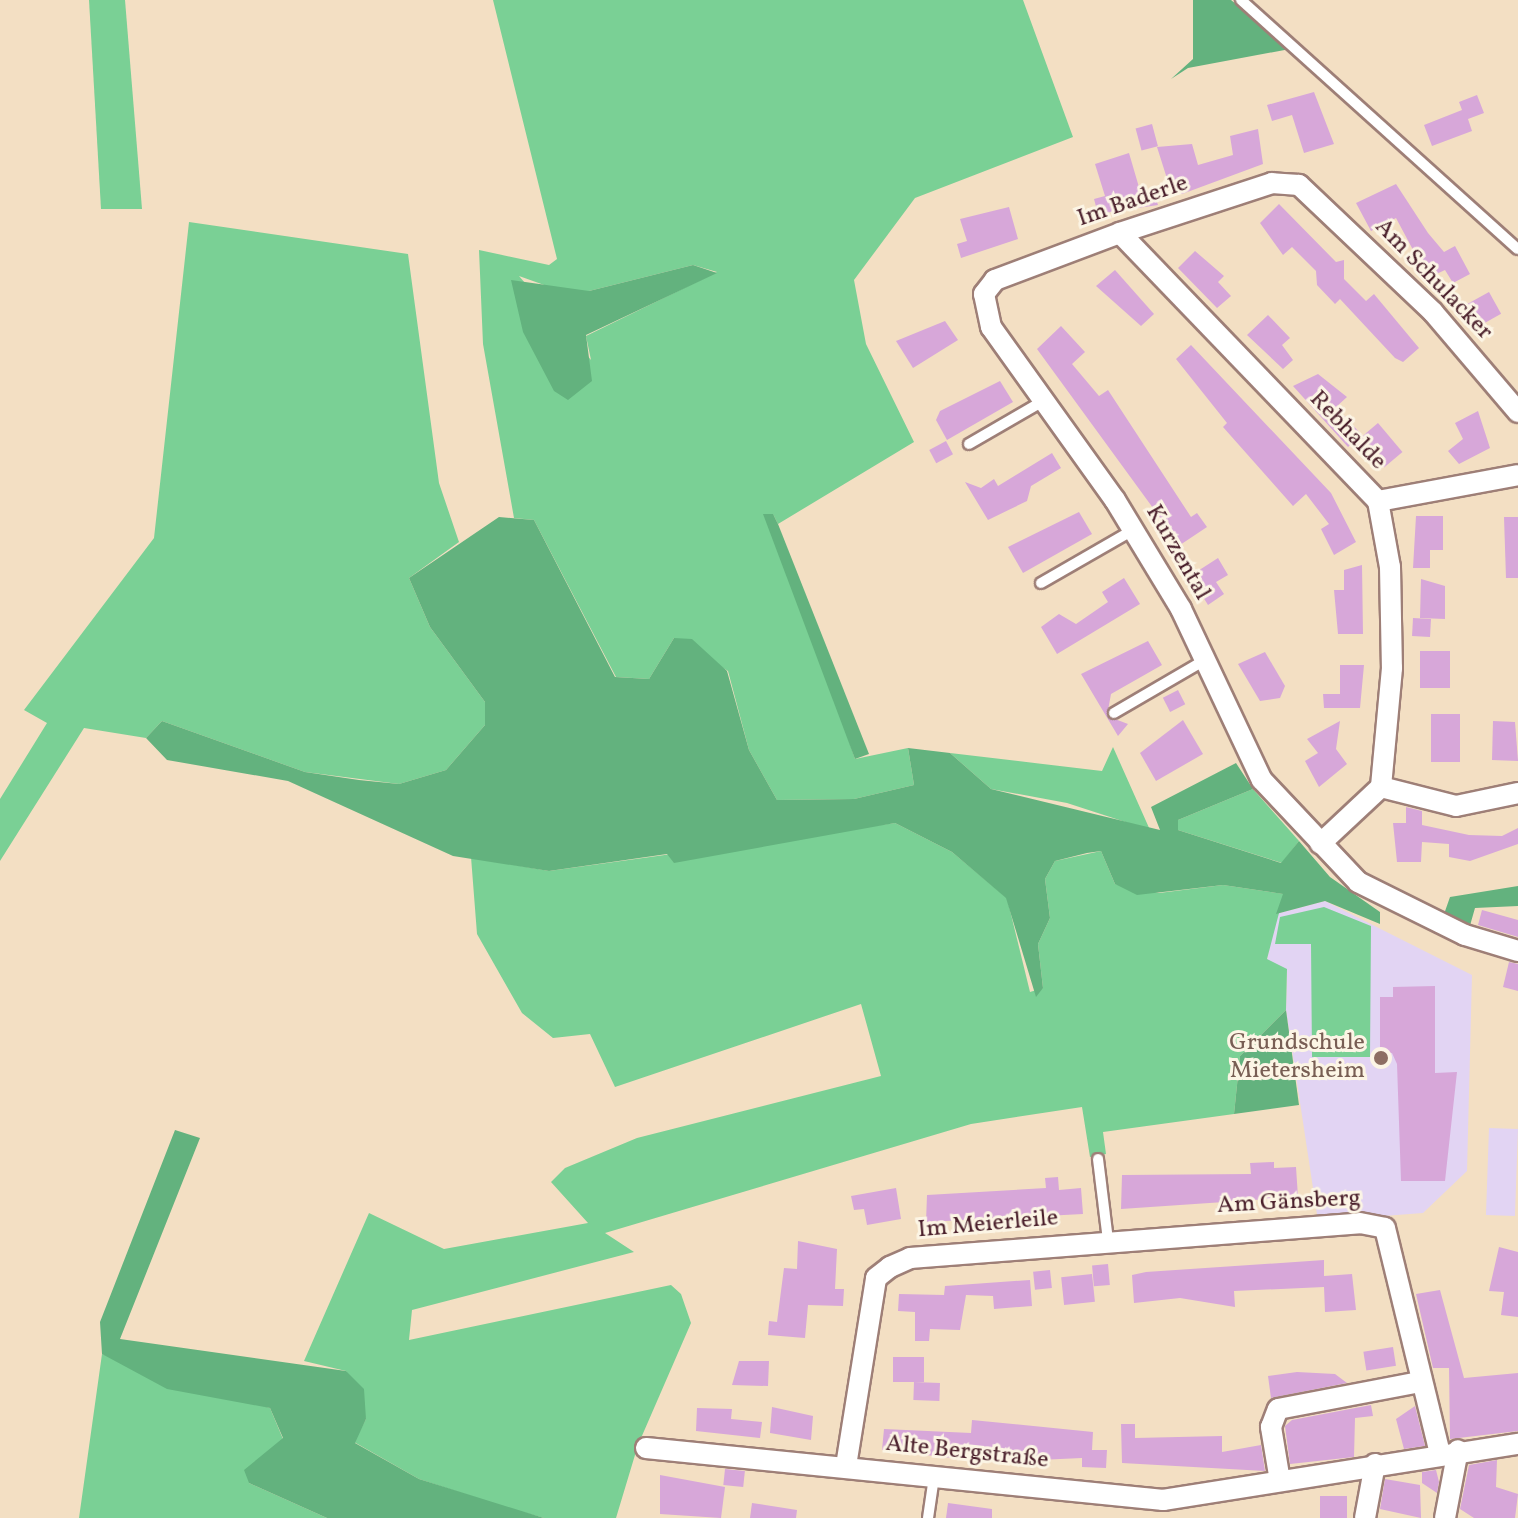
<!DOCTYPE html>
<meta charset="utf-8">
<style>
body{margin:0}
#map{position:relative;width:1518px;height:1518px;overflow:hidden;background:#f3dfc3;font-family:Vollkorn,serif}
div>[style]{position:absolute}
.built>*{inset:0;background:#e2d4f3;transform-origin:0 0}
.green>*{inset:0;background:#7ad095}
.forest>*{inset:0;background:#63b27e}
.building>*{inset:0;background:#d7a7d9;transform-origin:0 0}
.roads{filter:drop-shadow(2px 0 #9e7f77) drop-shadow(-2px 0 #9e7f77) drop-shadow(0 2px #9e7f77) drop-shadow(0 -2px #9e7f77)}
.service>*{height:10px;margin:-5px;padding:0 5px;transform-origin:5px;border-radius:5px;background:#fff}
.minor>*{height:20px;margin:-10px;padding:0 10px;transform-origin:10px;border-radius:10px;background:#fff}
.dots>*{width:22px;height:22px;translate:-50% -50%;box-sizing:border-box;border:4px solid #fcf5e5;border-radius:50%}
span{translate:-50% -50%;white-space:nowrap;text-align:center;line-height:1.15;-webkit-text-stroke:6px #fcf5e5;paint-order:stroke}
.street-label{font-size:24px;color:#4a1f2b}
.education-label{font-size:24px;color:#785e54}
.right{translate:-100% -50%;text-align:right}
</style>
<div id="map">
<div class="built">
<div style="clip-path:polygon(1325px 901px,1472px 975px,1467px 1171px,1423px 1213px,1318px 1221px,1286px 1010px,1287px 970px,1267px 960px,1276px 914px)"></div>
<div style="left:1489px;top:1128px;width:29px;height:87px;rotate:2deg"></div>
</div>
<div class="green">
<div style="clip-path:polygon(89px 0,125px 0,142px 209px,101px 209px)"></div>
<div style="clip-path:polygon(evenodd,493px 0,1023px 0,1073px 137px,915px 198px,854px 280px,866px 344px,914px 442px,778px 524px,773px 514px,855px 759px,908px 748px,914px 785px,854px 799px,777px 800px,749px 750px,728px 671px,674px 638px,649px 679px,616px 677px,534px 520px,514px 518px,483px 344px,479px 250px,549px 265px,557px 259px,493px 0,693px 265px,717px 272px,586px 336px,591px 360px,519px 276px,561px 291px,589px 291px,693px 265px)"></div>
<div style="clip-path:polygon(189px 222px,408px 254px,439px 483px,459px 542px,409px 578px,430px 627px,485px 702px,485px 725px,446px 770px,399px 784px,305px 772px,162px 721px,146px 738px,84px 728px,0 861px,0 799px,47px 723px,24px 710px,154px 538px)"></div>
<div style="clip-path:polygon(1113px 747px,1150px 830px,1067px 803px,991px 789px,950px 753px,1102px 771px)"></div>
<div style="clip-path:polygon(1253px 789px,1299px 841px,1282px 863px,1178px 830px,1178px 820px)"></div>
<div style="clip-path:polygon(895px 823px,952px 852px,1007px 898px,1030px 992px,1043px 988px,1038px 944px,1050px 918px,1045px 879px,1055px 861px,1101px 851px,1115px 884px,1159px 893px,1223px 885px,1284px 894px,1267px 959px,1287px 969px,1286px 1010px,1240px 1056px,1234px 1114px,1103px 1132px,1106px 1154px,1090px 1157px,1082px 1107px,971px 1124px,605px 1233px,634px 1252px,412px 1310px,409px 1340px,671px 1285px,681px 1294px,691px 1323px,638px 1445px,616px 1518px,544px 1518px,501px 1506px,419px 1479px,354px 1442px,366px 1419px,346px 1371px,304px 1361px,369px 1213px,444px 1249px,588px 1223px,551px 1182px,565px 1168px,637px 1138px,881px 1076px,861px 1004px,615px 1087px,590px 1034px,553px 1038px,522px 1013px,477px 934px,471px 857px,549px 871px)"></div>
<div style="clip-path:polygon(1324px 907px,1371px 926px,1370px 1057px,1312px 1057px,1311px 944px,1275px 944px,1280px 917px)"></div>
<div style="clip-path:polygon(102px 1354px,270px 1408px,283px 1439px,249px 1483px,327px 1518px,79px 1518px)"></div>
</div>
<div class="forest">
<div style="clip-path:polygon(1193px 0,1231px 0,1290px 49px,1188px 68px,1171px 79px,1193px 59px)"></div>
<div style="clip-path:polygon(693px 265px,717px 273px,586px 335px,592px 381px,568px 400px,554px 391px,523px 332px,511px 280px,589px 291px)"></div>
<div style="clip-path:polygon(763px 514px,773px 514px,778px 524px,869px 754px,855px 759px)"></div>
<div style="clip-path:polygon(499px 517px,534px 520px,615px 677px,649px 679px,674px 638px,692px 639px,727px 671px,749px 750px,777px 800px,854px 799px,914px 785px,908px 748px,950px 753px,991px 789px,1160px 830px,1151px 807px,1236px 763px,1253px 789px,1178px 820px,1178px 830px,1281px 863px,1299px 841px,1330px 877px,1380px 912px,1380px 924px,1325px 901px,1276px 914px,1283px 894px,1223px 885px,1137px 895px,1115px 884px,1101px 851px,1087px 853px,1055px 861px,1045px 879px,1050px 918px,1038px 944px,1043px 988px,1036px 997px,1006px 898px,952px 852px,895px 823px,674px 863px,667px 854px,549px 871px,453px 856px,288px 781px,167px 760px,146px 738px,162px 721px,305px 772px,359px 780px,399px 784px,446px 770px,485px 725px,485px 702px,430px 627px,409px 578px)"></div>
<div style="clip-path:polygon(1518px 886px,1518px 906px,1475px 908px,1469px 929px,1443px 917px,1450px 897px)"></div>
<div style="clip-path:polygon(1286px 1010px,1299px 1105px,1234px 1114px,1240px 1056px)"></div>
<div style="clip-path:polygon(175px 1130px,200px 1138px,120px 1339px,346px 1371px,364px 1389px,366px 1419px,355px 1443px,419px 1479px,544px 1518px,327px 1518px,249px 1483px,244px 1470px,283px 1438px,270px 1408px,167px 1389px,102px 1354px,100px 1322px)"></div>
</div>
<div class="building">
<div style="clip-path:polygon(1314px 92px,1334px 144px,1304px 153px,1292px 115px,1272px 121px,1267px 105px)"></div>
<div style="clip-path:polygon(1477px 95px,1484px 113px,1468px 119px,1472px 131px,1432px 146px,1424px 125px,1462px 110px,1459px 102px)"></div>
<div style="left:1152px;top:124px;width:23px;height:17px;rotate:75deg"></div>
<div style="clip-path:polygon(1258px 129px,1263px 164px,1182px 194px,1170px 188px,1157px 147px,1192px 144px,1198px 165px,1233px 155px,1230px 136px)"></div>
<div style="clip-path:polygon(1129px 153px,1141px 194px,1153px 190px,1158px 205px,1098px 214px,1094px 199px,1105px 196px,1095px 164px)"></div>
<div style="clip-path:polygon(1396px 184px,1428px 233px,1444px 252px,1455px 246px,1470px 274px,1453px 283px,1445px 270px,1428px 278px,1396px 218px,1371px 231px,1356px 203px)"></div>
<div style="clip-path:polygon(1279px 204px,1336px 262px,1344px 260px,1344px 279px,1366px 301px,1374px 294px,1419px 348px,1403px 362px,1395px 358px,1340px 299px,1335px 304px,1317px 285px,1316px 271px,1292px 247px,1283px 255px,1260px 223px)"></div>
<div style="clip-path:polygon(1009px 207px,1018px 239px,961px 258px,957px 244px,967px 241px,960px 219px)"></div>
<div style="clip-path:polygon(1195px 251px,1224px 276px,1218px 282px,1231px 296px,1217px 308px,1178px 268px)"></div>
<div style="clip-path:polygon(1115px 270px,1154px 314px,1141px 326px,1096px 286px)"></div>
<div style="left:1489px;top:292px;width:25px;height:29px;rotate:61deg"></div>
<div style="clip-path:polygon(1268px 315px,1290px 338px,1282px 345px,1293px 360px,1283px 369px,1247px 335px)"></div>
<div style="clip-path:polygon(945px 321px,958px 340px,913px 368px,896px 341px)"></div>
<div style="clip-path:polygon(1061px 326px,1085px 352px,1072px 364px,1099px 396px,1108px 390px,1191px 517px,1197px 513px,1207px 527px,1180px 545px,1037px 349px)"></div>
<div style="clip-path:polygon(1191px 345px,1331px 493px,1356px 542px,1334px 555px,1321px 529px,1329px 524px,1306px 494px,1293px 506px,1223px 427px,1227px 423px,1176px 359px)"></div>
<div style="clip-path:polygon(1318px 374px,1347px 397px,1336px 407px,1362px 435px,1348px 447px,1293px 386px)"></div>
<div style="clip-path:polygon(1000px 381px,1013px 402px,947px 440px,936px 420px,940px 411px)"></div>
<div style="clip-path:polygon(1478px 411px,1490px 448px,1459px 464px,1448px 451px,1463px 439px,1455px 423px)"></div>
<div style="left:1378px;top:423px;width:38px;height:24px;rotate:50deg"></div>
<div style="left:946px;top:441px;width:15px;height:19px;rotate:62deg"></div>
<div style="clip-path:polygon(1052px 453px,1061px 468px,1031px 486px,1027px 501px,988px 520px,965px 482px,981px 488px,994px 479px,998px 486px)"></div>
<div style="clip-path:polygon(1079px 512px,1092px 534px,1023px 573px,1008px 547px)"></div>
<div style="clip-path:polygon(1416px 516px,1443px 516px,1443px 550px,1430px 550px,1430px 568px,1413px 568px)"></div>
<div style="clip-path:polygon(1504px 517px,1518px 517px,1518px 578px,1506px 578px)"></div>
<div style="clip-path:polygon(1218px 558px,1228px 575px,1216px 582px,1224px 594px,1208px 605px,1190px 576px)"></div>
<div style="clip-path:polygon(1362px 565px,1363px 634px,1338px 634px,1334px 590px,1344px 590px,1344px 570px)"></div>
<div style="clip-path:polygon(1124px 578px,1140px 604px,1057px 654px,1041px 627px,1059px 614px,1076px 624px,1108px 602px,1102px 592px)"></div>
<div style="clip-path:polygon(1421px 579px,1445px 586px,1445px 619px,1420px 618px)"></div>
<div style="left:1413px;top:618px;width:18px;height:18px;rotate:3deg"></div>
<div style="clip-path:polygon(1148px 641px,1162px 665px,1111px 694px,1107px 716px,1128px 724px,1118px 736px,1081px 674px)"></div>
<div style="left:1420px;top:651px;width:30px;height:37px"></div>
<div style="clip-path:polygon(1265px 652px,1285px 686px,1280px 698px,1260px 701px,1238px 664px)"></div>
<div style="clip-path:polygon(1340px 665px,1364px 665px,1360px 708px,1324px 708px,1323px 694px,1340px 694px)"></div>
<div style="left:1178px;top:690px;width:16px;height:17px;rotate:63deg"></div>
<div style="left:1431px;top:714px;width:29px;height:48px"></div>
<div style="clip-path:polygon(1183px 720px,1203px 754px,1156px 781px,1140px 753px)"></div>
<div style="clip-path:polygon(1340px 721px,1336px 749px,1347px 764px,1319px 787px,1305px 761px,1318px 753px,1307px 739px)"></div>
<div style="clip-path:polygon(1493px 721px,1515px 722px,1518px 761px,1492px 760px)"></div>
<div style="clip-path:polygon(1406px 807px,1422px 811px,1422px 825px,1469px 835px,1502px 836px,1518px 828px,1518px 844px,1470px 861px,1449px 857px,1449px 844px,1422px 842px,1421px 862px,1397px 862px,1393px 823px,1406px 823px)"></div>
<div style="clip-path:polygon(1482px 910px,1518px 920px,1518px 937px,1478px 925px)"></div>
<div style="clip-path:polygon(1509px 962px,1518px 964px,1518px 991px,1503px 987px)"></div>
<div style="clip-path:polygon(1435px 986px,1435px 1073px,1457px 1072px,1445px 1181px,1401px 1181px,1397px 1064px,1392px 1053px,1380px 1053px,1380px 997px,1393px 997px,1393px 987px)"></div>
<div style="clip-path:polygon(1274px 1162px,1274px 1168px,1296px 1167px,1298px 1197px,1121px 1209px,1122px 1175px,1251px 1174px,1250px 1163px)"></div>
<div style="clip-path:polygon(1058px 1177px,1059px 1190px,1081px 1188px,1083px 1214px,926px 1222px,927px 1195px,1046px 1188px,1045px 1178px)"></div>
<div style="clip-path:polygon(896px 1188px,901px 1219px,867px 1225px,864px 1209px,854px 1210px,851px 1196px)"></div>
<div style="clip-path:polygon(798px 1241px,837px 1249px,835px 1289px,844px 1289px,843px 1306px,808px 1305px,805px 1338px,768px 1335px,769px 1321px,777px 1322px,784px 1268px,797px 1269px)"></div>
<div style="clip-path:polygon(1499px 1247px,1518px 1252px,1518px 1317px,1501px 1315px,1504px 1292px,1489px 1291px)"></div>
<div style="clip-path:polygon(1324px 1260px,1324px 1276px,1352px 1274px,1356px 1310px,1325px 1312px,1324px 1287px,1234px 1291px,1235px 1307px,1180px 1298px,1134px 1303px,1132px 1275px,1146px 1272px)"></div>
<div style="left:1108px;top:1264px;width:21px;height:16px;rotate:85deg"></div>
<div style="left:1050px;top:1270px;width:18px;height:17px;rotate:84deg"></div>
<div style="left:1092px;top:1274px;width:28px;height:31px;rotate:84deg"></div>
<div style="clip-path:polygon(1030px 1280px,1032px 1306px,994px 1309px,993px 1296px,966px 1295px,960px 1330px,930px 1329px,929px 1341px,915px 1341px,915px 1312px,898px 1311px,899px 1294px,944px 1295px,945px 1286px)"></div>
<div style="clip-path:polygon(1440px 1290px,1464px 1378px,1518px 1373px,1518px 1431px,1450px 1439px,1449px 1368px,1433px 1368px,1416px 1294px)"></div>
<div style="left:1393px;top:1347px;width:19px;height:30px;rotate:81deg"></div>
<div style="left:924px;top:1357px;width:25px;height:31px;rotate:90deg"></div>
<div style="clip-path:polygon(739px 1361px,769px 1361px,768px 1386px,732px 1385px)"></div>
<div style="clip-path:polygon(1297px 1372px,1335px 1374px,1347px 1383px,1271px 1398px,1268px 1376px)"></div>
<div style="left:914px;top:1382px;width:26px;height:18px;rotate:2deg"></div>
<div style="clip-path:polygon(1371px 1405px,1373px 1416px,1355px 1418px,1354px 1457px,1290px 1464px,1285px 1426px,1292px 1420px)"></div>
<div style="clip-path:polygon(1415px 1406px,1425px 1446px,1404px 1449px,1396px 1419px)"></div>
<div style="clip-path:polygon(772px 1407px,813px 1416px,811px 1440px,770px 1433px)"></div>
<div style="clip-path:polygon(697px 1408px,732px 1409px,731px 1419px,762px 1422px,760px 1438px,696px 1431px)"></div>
<div style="clip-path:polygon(972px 1420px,1093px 1432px,1092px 1450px,1107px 1450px,1106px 1468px,1082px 1467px,1082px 1458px,1017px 1461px,953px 1450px,952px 1458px,882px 1450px,884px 1429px,971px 1433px)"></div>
<div style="clip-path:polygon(1121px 1424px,1135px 1424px,1135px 1438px,1222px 1436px,1222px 1452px,1261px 1445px,1265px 1471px,1122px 1463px)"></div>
<div style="clip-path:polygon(1497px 1460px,1496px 1487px,1518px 1494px,1515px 1518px,1474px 1518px,1460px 1509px,1469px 1465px)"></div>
<div style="left:725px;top:1469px;width:20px;height:16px;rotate:6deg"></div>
<div style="clip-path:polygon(1436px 1470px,1439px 1482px,1437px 1493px,1422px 1483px,1422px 1472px)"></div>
<div style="clip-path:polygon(660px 1475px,725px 1487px,721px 1518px,660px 1514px)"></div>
<div style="clip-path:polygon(1385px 1479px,1420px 1485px,1421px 1518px,1380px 1509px)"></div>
<div style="left:1320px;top:1496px;width:27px;height:22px"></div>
<div style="clip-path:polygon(752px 1503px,797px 1510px,796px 1518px,750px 1518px)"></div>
<div style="clip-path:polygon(948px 1503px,992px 1509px,992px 1518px,946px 1518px)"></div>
</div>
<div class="roads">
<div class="service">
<div style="left:1241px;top:0;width:372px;rotate:42deg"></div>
<div style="left:969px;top:444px;width:88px;rotate:-30.1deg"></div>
<div style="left:1041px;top:583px;width:106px;rotate:-29.9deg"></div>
<div style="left:1114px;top:713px;width:105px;rotate:-30.2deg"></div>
<div style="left:1098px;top:1159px;width:83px;rotate:83deg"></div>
<div style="left:928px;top:1518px;width:41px;rotate:-81.7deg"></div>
</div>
<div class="minor">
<div style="left:1120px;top:233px;width:372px;rotate:46.1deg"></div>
<div style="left:1378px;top:501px;width:67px;rotate:79.7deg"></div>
<div style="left:1390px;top:567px;width:101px;rotate:88.9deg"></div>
<div style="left:1392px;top:668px;width:120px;rotate:95.3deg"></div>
<div style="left:1381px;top:787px;width:83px;rotate:136.9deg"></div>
<div style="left:1518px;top:412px;width:131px;rotate:-130.4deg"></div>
<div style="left:1433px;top:312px;width:185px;rotate:-136.5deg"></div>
<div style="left:1299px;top:185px;width:27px;rotate:-176deg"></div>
<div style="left:1272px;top:183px;width:160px;rotate:161.8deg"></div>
<div style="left:1120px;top:233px;width:134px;rotate:159.4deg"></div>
<div style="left:995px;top:280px;width:18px;rotate:128deg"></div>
<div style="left:984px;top:294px;width:34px;rotate:78deg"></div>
<div style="left:991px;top:327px;width:213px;rotate:54.4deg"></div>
<div style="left:1115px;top:500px;width:127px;rotate:58.8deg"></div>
<div style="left:1181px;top:609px;width:189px;rotate:64.7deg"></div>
<div style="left:1262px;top:780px;width:140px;rotate:46.7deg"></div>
<div style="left:1358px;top:882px;width:119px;rotate:26.4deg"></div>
<div style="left:1465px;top:935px;width:55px;rotate:16.8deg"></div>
<div style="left:1378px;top:501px;width:142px;rotate:-10.5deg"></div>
<div style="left:1381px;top:787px;width:77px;rotate:14.2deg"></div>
<div style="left:1456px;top:806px;width:63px;rotate:-11.8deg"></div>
<div style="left:646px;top:1448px;width:520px;rotate:5.74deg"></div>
<div style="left:1163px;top:1500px;width:359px;rotate:-9deg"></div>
<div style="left:846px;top:1466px;width:190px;rotate:-80.9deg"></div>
<div style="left:876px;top:1278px;width:18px;rotate:-38deg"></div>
<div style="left:890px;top:1267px;width:22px;rotate:-24deg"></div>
<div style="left:910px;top:1258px;width:451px;rotate:-4.4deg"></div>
<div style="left:1360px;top:1223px;width:25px;rotate:11deg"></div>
<div style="left:1385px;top:1228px;width:232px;rotate:76.3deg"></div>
<div style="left:1280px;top:1481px;width:55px;rotate:-99.5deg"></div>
<div style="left:1271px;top:1427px;width:19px;rotate:-69deg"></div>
<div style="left:1278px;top:1409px;width:145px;rotate:-10.8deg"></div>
<div style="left:1365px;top:1518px;width:55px;rotate:-79.5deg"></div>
<div style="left:1445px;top:1518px;width:69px;rotate:-79.2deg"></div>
</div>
</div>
<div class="dots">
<div style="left:1381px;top:1058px;background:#8d6e63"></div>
</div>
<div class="street-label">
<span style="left:1133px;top:202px;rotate:-19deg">Im Baderle</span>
<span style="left:1433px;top:280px;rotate:46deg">Am Schulacker</span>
<span style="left:1347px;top:431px;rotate:46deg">Rebhalde</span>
<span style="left:1177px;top:553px;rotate:60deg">Kurzental</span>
<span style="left:1289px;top:1203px;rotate:-3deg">Am Gänsberg</span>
<span style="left:988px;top:1225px;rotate:-5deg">Im Meierleile</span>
<span style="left:967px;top:1453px;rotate:6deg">Alte Bergstraße</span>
</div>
<div class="education-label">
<span class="right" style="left:1365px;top:1058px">Grundschule<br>Mietersheim</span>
</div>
</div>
